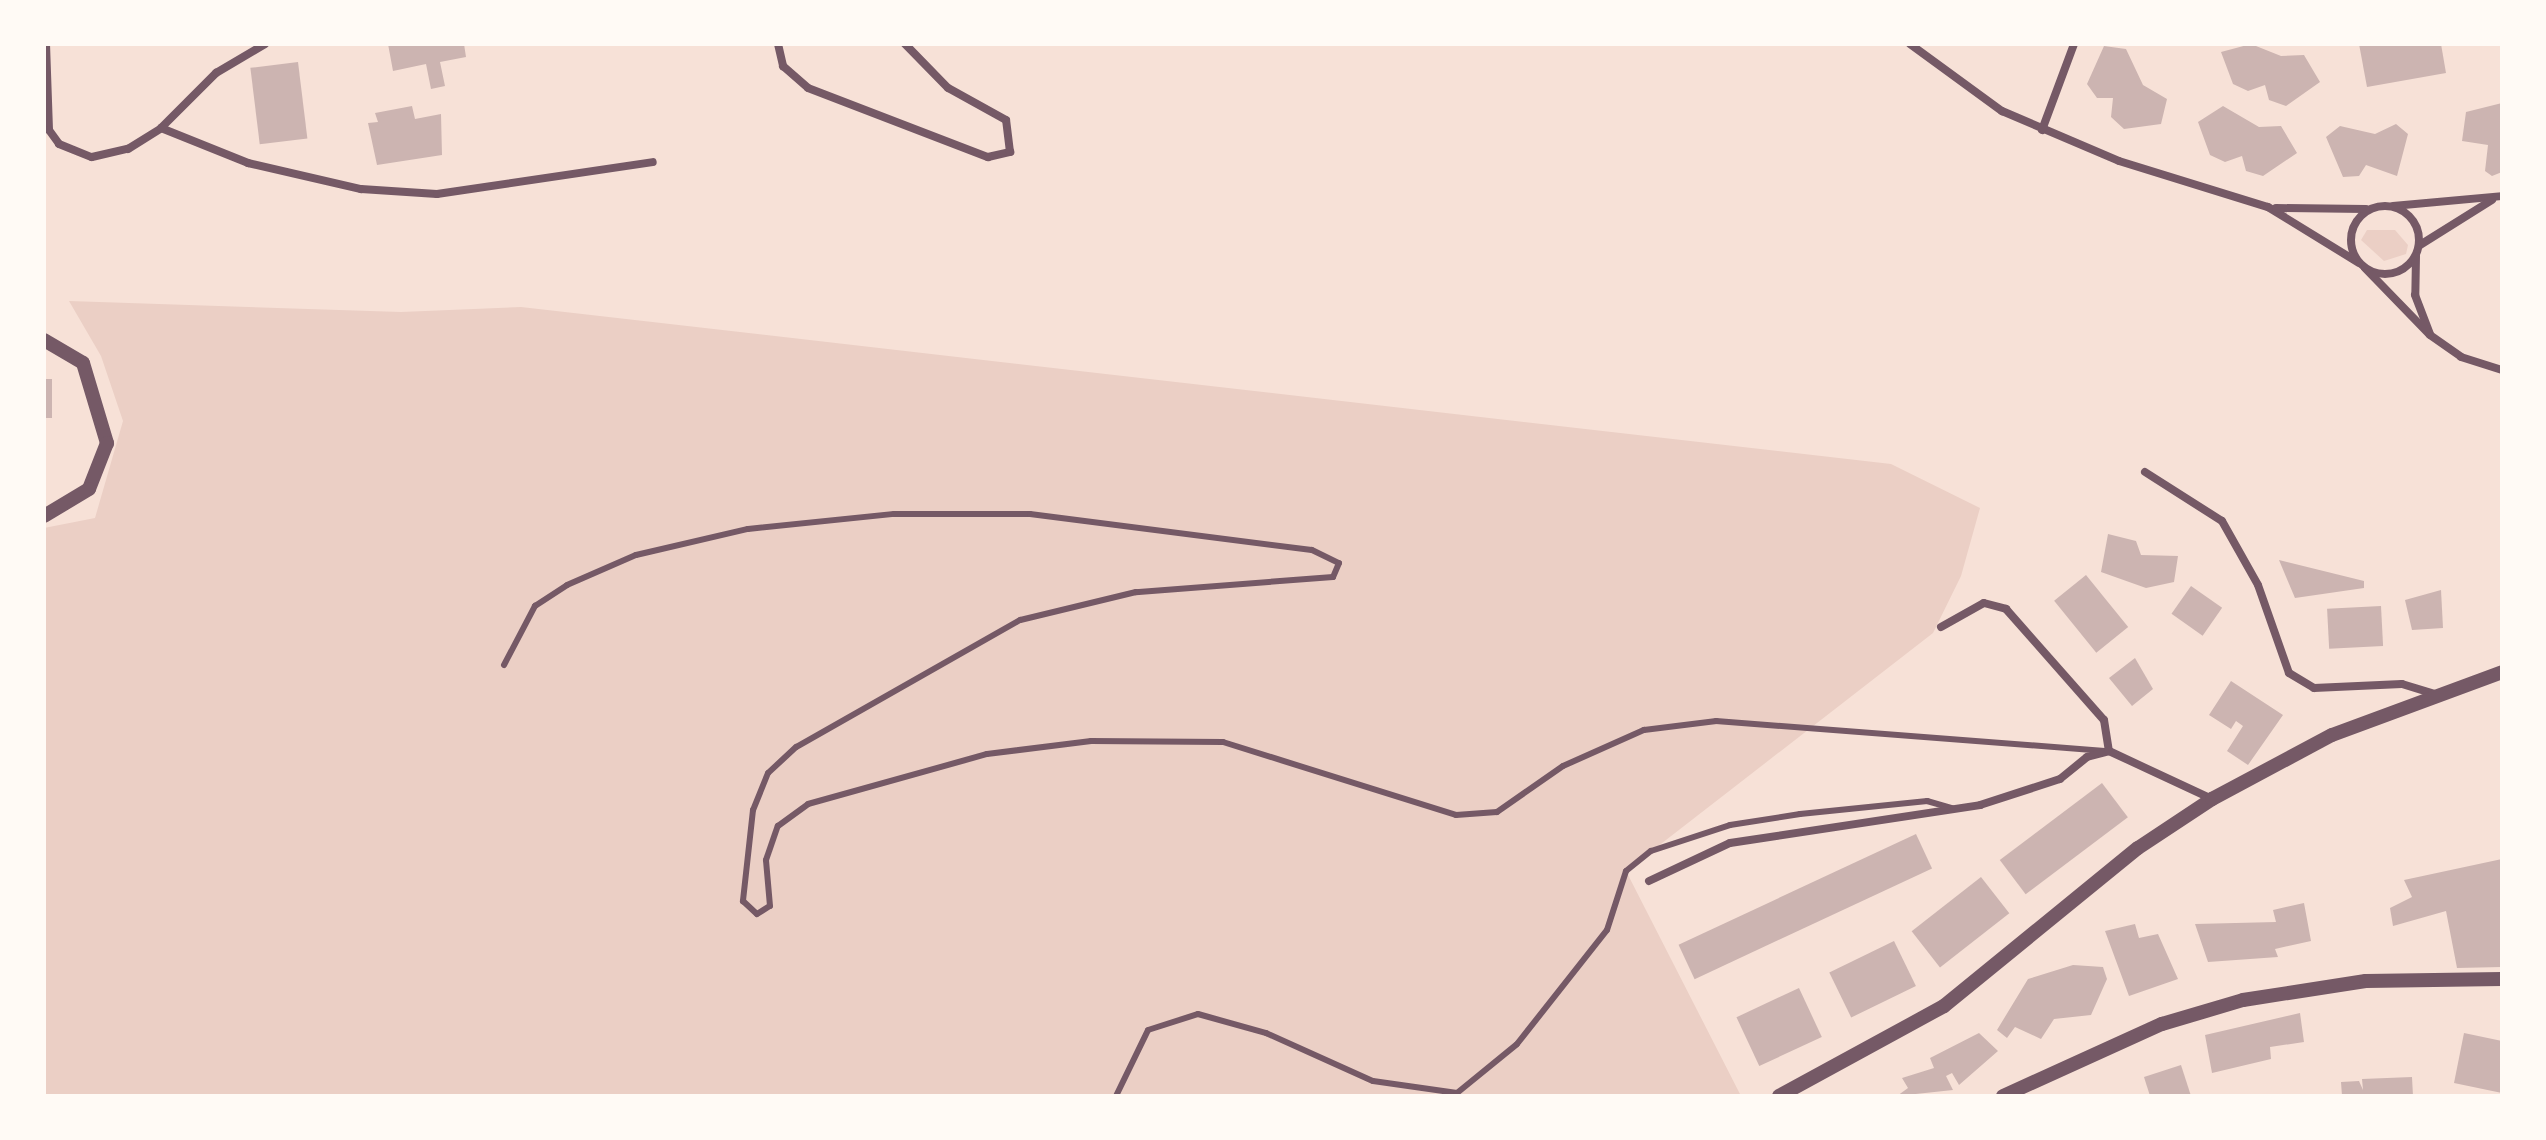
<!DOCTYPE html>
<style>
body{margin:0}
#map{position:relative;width:2546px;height:1140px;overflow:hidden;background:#f7e1d7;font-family:"Asap Condensed",sans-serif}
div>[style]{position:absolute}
.green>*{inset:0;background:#ebcfc5}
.building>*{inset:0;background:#ccb4b1;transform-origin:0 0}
.service>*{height:6px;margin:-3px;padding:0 3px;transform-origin:3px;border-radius:3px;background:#755966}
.minor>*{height:8px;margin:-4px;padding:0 4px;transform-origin:4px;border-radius:4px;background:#755966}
.minor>.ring{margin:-4px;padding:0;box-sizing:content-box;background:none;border:8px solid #755966;border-radius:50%}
.tertiary>*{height:14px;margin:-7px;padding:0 7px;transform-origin:7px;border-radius:7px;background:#755966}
span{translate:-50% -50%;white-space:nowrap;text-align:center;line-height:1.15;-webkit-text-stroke:6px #fffaf5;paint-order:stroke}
.frame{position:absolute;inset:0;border:46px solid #fffaf5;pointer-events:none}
</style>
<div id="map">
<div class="green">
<div style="clip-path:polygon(2367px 230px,2395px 230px,2408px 245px,2406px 254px,2384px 261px,2361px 240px)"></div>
<div style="clip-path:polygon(69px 301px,401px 312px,521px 307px,1891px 464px,1980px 508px,1961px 576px,1933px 633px,1626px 871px,1741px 1096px,44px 1096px,44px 528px,95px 518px,123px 421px,101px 356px)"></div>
</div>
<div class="building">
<div style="clip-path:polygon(388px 44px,464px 44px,466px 57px,440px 62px,445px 86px,431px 89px,426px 64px,393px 71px)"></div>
<div style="clip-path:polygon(2251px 44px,2281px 56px,2304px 55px,2320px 82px,2286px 106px,2269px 100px,2265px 85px,2248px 91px,2233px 84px,2221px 52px)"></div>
<div style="clip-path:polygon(2359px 44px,2441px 44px,2446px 73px,2367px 87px)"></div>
<div style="clip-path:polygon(2104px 46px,2126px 49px,2143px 85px,2167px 99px,2161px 124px,2124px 129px,2111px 117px,2113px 98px,2097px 98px,2087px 84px)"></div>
<div style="left:298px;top:62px;width:77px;height:48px;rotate:83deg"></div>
<div style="clip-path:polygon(2502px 103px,2502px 172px,2492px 176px,2485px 171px,2488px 145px,2462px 141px,2466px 112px)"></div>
<div style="clip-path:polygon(412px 106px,415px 119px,441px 114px,442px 155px,377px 165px,368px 123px,378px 122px,375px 113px)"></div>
<div style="clip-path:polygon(2223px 106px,2259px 127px,2281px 126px,2297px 153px,2263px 176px,2246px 171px,2242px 156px,2225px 162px,2210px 155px,2198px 122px)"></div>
<div style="clip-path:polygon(2396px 124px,2408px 134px,2397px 176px,2366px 165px,2359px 176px,2343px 177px,2326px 137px,2340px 126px,2375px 134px)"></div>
<div style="left:44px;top:379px;width:8px;height:39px"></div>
<div style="clip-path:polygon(2108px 534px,2136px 541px,2141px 555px,2178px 556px,2174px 582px,2146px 588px,2101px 572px)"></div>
<div style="clip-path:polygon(2279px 560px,2364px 581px,2364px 588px,2295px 598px)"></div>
<div style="left:2086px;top:575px;width:67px;height:41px;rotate:51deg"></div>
<div style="left:2191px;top:586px;width:38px;height:34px;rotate:35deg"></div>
<div style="clip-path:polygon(2441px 590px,2443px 628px,2412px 630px,2405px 600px)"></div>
<div style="left:2381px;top:606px;width:40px;height:54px;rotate:87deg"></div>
<div style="clip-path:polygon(2135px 658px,2153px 689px,2132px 706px,2109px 678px)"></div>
<div style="clip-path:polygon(2231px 681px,2283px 715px,2248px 765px,2227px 751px,2243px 726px,2236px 721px,2231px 729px,2209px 715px)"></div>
<div style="left:2102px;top:783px;width:43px;height:128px;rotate:53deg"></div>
<div style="left:1916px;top:834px;width:38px;height:262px;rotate:65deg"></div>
<div style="clip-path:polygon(2502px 859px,2502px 967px,2457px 968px,2446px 911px,2393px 926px,2390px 908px,2412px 897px,2404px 880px)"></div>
<div style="left:1981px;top:877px;width:46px;height:88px;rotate:52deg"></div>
<div style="clip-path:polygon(2304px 903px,2311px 941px,2275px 949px,2278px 957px,2208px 962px,2195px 924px,2276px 922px,2273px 910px)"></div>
<div style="clip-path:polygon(2135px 924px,2139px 938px,2158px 934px,2178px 979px,2129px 996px,2105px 931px)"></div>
<div style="left:1894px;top:941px;width:50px;height:72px;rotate:64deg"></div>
<div style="clip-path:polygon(2073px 965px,2103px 967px,2107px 979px,2091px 1015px,2054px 1019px,2041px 1039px,2015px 1027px,2007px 1038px,1997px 1030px,2028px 979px)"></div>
<div style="left:1799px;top:988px;width:54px;height:69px;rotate:65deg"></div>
<div style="clip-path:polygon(2300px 1013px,2304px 1042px,2270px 1047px,2271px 1059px,2212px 1073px,2205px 1035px)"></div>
<div style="clip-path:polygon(1979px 1033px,1998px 1051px,1959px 1085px,1952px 1073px,1946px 1076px,1953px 1090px,1897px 1096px,1908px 1088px,1902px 1078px,1934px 1068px,1930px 1058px)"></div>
<div style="clip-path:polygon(2464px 1033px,2502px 1041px,2502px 1093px,2454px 1083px)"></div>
<div style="clip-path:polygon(2181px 1065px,2191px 1096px,2150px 1096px,2144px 1077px)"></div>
<div style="clip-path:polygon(2412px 1077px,2413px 1096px,2342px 1096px,2341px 1082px,2359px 1081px,2363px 1090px,2362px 1079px)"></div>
</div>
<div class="service">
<div style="left:504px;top:665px;width:67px;rotate:-62.3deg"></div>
<div style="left:535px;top:606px;width:38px;rotate:-33deg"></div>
<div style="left:567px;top:585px;width:75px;rotate:-23.5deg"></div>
<div style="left:636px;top:555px;width:115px;rotate:-13.1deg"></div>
<div style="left:748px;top:529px;width:147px;rotate:-5.9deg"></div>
<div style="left:894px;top:514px;width:136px"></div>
<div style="left:1030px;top:514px;width:284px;rotate:7.3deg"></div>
<div style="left:1312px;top:550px;width:30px;rotate:26deg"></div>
<div style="left:1339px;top:563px;width:15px;rotate:113deg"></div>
<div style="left:1333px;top:577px;width:198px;rotate:175.6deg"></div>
<div style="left:1136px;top:592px;width:119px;rotate:166.4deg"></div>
<div style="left:1020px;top:620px;width:257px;rotate:150.4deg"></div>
<div style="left:796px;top:747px;width:38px;rotate:137deg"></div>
<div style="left:768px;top:773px;width:40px;rotate:112deg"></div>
<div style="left:753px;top:810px;width:92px;rotate:96.3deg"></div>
<div style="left:743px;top:901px;width:19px;rotate:43deg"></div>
<div style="left:757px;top:914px;width:15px;rotate:-32deg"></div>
<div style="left:770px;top:906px;width:46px;rotate:-95deg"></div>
<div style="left:766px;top:860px;width:36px;rotate:-71deg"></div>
<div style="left:778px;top:826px;width:37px;rotate:-36deg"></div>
<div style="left:808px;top:804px;width:186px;rotate:-15.6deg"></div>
<div style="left:987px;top:754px;width:105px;rotate:-7.1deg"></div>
<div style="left:1091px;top:741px;width:132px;rotate:0.4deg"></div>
<div style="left:1223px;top:742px;width:244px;rotate:17.4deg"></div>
<div style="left:1456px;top:815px;width:41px;rotate:-4.2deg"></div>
<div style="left:1497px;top:812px;width:80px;rotate:-34.9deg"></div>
<div style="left:1563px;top:766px;width:89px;rotate:-24deg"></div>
<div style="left:1644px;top:730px;width:73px;rotate:-7.1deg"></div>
<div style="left:1716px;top:721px;width:390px;rotate:4.4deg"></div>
<div style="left:1116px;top:1096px;width:73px;rotate:-64.1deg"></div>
<div style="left:1148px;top:1030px;width:52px;rotate:-17.7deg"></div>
<div style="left:1198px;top:1014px;width:71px;rotate:15.6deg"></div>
<div style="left:1266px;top:1033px;width:117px;rotate:24.2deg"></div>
<div style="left:1373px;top:1081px;width:85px;rotate:8.1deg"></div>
<div style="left:1457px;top:1093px;width:77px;rotate:-39.2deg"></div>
<div style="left:1517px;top:1044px;width:145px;rotate:-51.7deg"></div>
<div style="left:1607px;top:930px;width:62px;rotate:-72.1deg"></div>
<div style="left:1626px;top:871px;width:32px;rotate:-39deg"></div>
<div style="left:1651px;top:851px;width:83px;rotate:-18.2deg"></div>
<div style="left:1730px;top:825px;width:71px;rotate:-8.9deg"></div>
<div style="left:1800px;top:814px;width:128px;rotate:-5.8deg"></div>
<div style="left:1927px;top:801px;width:26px;rotate:16deg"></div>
</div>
<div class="minor">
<div style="left:46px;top:44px;width:86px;rotate:88deg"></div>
<div style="left:49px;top:130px;width:17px;rotate:54deg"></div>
<div style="left:59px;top:144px;width:35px;rotate:22deg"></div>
<div style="left:92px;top:157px;width:37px;rotate:-13deg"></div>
<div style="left:128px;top:149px;width:39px;rotate:-32deg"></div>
<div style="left:161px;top:128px;width:78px;rotate:-45deg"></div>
<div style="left:216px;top:73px;width:57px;rotate:-30.6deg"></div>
<div style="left:778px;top:44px;width:23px;rotate:77deg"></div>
<div style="left:783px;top:66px;width:33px;rotate:41deg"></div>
<div style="left:808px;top:88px;width:193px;rotate:21deg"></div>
<div style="left:988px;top:157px;width:23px;rotate:-13deg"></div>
<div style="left:1010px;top:152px;width:32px;rotate:-97deg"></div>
<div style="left:1006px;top:120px;width:66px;rotate:-151.1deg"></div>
<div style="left:948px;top:88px;width:62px;rotate:-134.3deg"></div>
<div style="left:1910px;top:44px;width:114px;rotate:36.1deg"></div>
<div style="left:2002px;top:111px;width:127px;rotate:23.1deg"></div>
<div style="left:2119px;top:161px;width:156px;rotate:17.2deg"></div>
<div style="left:2268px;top:207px;width:107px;rotate:31.6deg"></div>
<div style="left:161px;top:128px;width:94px;rotate:21.9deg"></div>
<div style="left:248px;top:163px;width:116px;rotate:13deg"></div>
<div style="left:361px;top:189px;width:76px;rotate:3.8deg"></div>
<div style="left:437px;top:194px;width:218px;rotate:-8.4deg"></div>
<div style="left:2042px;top:130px;width:92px;rotate:-69.6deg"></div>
<div style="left:2393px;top:206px;width:109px;rotate:-5.2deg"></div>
<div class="ring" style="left:2351px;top:206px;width:60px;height:60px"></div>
<div style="left:2276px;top:208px;width:90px;rotate:0.6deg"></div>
<div style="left:2420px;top:245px;width:85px;rotate:-32deg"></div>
<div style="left:2416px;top:256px;width:39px;rotate:91deg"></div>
<div style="left:2415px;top:295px;width:42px;rotate:69deg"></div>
<div style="left:2365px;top:268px;width:93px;rotate:45.9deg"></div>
<div style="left:2430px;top:335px;width:38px;rotate:35deg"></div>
<div style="left:2461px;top:357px;width:43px;rotate:17.6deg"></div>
<div style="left:2145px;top:472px;width:91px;rotate:32.5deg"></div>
<div style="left:2222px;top:521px;width:73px;rotate:60.6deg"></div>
<div style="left:2258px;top:585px;width:93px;rotate:70.6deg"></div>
<div style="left:2289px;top:673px;width:29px;rotate:31deg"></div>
<div style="left:2314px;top:688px;width:88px;rotate:-2.6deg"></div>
<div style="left:2402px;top:684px;width:38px;rotate:17deg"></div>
<div style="left:1941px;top:627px;width:49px;rotate:-29.2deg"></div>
<div style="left:1984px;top:603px;width:23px;rotate:15deg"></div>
<div style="left:2006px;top:609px;width:148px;rotate:48.6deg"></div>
<div style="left:2104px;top:720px;width:31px;rotate:81deg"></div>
<div style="left:1649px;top:881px;width:89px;rotate:-25.1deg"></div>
<div style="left:1730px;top:843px;width:253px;rotate:-8.6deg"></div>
<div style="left:1980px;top:805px;width:84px;rotate:-18deg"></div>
<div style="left:2060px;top:779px;width:35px;rotate:-39deg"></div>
<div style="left:2087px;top:757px;width:23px;rotate:-15deg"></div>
<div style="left:2109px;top:751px;width:114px;rotate:25deg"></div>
</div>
<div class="tertiary">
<div style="left:44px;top:340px;width:45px;rotate:30.5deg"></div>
<div style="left:83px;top:363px;width:84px;rotate:73.3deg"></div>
<div style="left:107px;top:443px;width:49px;rotate:111.4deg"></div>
<div style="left:89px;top:489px;width:52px;rotate:149deg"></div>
<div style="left:1779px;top:1096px;width:188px;rotate:-28.6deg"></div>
<div style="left:1944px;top:1006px;width:250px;rotate:-39.2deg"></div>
<div style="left:2138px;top:848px;width:89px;rotate:-33.5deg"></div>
<div style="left:2212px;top:799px;width:136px;rotate:-28.1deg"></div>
<div style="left:2332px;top:735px;width:181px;rotate:-20.3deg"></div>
<div style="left:2003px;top:1096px;width:175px;rotate:-24.4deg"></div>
<div style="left:2162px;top:1024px;width:84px;rotate:-16.5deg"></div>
<div style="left:2243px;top:1000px;width:124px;rotate:-8.8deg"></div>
<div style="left:2366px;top:981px;width:136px;rotate:-0.8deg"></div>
</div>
<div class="frame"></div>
</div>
